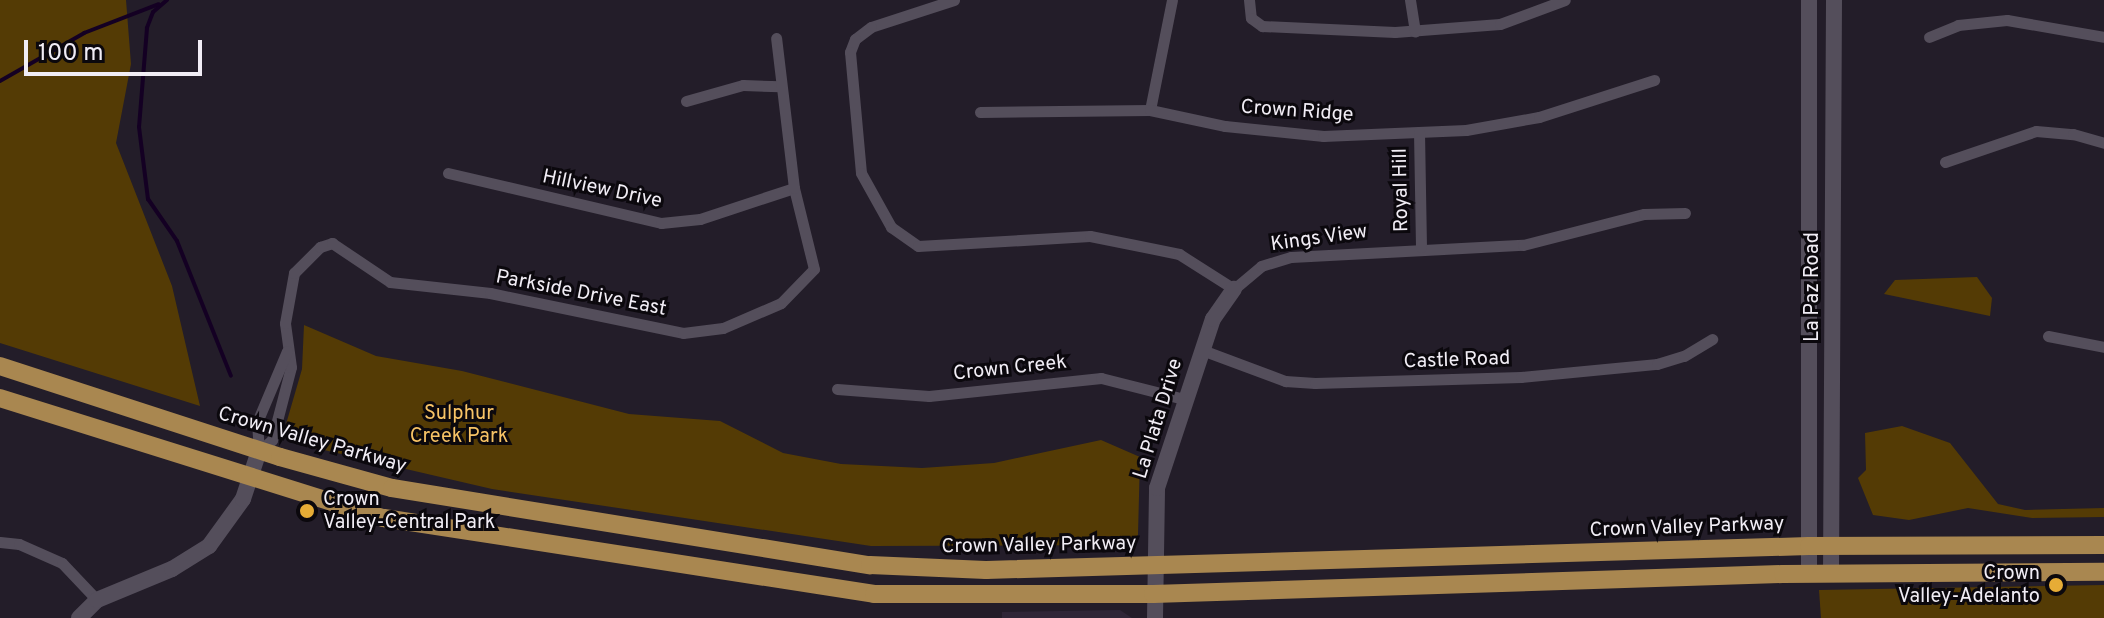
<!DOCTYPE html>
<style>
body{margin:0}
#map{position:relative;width:2104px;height:618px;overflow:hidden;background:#231d29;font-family:Overpass,sans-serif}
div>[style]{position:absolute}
.built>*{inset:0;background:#2f2637}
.green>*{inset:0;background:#543b05}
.stream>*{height:4px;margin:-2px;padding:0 2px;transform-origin:2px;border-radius:2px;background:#140023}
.street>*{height:11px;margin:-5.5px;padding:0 5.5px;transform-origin:5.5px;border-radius:5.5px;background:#544e5b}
.secondary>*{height:16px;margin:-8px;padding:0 8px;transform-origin:8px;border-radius:8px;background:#544e5b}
.primary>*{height:18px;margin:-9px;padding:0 9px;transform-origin:9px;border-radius:9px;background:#a98750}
.dots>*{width:22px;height:22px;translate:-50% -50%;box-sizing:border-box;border:4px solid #0b080d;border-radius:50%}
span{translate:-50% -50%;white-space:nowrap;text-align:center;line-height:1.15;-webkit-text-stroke:6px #0b080d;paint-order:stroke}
.street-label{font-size:20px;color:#f1edf5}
.park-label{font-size:20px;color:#f7c366}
.poi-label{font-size:20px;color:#f1edf5}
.left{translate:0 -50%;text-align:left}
.right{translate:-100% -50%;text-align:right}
.scale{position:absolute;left:24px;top:40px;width:178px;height:36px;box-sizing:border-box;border:4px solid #f1edf5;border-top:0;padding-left:10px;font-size:24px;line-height:28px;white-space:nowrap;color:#f1edf5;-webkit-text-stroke:6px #0b080d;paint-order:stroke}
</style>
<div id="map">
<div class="built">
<div style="clip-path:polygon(1120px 610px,1132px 618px,1002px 618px,1002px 612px)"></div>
</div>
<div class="green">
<div style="clip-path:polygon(0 0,126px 0,131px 64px,116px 143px,172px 286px,200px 406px,0 343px)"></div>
<div style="clip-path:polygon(1977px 277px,1992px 298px,1990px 316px,1884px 294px,1895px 280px)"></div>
<div style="clip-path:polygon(304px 325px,376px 356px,462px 371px,629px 414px,720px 421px,783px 453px,841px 464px,922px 468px,994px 463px,1101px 440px,1140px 457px,1138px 535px,1127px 545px,871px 546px,492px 489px,294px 443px,284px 431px,302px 369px)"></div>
<div style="clip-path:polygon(1902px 426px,1950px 443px,1998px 504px,2025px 510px,2104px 508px,2104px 517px,2032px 518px,1968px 508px,1909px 520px,1873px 515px,1858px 478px,1866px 470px,1865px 433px)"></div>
<div style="clip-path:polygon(2104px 585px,2104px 618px,1821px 618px,1819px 590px)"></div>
</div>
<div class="stream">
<div style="left:167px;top:0;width:18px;rotate:139deg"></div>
<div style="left:153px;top:12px;width:17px;rotate:111deg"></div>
<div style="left:147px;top:28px;width:99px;rotate:94.6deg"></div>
<div style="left:139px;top:127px;width:73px;rotate:82.9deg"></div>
<div style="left:148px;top:199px;width:51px;rotate:55.4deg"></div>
<div style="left:177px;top:241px;width:145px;rotate:68.2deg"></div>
<div style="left:0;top:81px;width:97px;rotate:-29.7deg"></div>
<div style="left:84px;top:33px;width:80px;rotate:-21.1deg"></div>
</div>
<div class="street">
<div style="left:954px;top:0;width:87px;rotate:162deg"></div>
<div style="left:871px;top:27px;width:20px;rotate:143deg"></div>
<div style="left:855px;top:39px;width:14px;rotate:111deg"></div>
<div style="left:850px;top:52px;width:121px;rotate:84.8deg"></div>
<div style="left:861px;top:173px;width:62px;rotate:60.9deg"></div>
<div style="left:891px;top:227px;width:33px;rotate:35deg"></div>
<div style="left:918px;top:246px;width:172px;rotate:-3.3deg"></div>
<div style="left:1090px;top:236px;width:91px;rotate:11.4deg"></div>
<div style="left:1179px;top:254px;width:65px;rotate:32.5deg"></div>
<div style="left:1234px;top:289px;width:35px;rotate:-40deg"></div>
<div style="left:1261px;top:266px;width:31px;rotate:-17deg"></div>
<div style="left:1291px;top:257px;width:232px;rotate:-3deg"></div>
<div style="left:1523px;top:245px;width:125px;rotate:-14.4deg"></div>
<div style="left:1644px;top:214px;width:41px;rotate:-1.4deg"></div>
<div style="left:1249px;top:0;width:18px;rotate:84deg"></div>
<div style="left:1251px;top:18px;width:14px;rotate:36deg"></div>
<div style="left:1262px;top:26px;width:133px;rotate:2.6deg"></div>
<div style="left:1395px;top:32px;width:105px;rotate:-4.4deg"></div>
<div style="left:1500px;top:24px;width:69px;rotate:-20.3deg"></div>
<div style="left:1410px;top:0;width:32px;rotate:81deg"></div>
<div style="left:1929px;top:37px;width:31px;rotate:-22deg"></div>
<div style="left:1958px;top:25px;width:49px;rotate:-5.8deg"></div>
<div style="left:2007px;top:20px;width:98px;rotate:9.9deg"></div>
<div style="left:686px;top:101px;width:59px;rotate:-15.7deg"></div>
<div style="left:743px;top:85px;width:37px;rotate:2deg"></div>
<div style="left:1150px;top:110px;width:112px;rotate:-78.7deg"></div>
<div style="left:980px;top:112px;width:170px;rotate:-0.7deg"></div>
<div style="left:1150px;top:110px;width:77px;rotate:12deg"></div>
<div style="left:1225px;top:126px;width:99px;rotate:5.8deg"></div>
<div style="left:1323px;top:136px;width:143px;rotate:-2.4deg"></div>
<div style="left:1466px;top:130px;width:74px;rotate:-10.1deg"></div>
<div style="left:1539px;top:117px;width:121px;rotate:-17.8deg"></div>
<div style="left:1419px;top:132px;width:115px;rotate:89deg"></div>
<div style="left:1945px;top:162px;width:96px;rotate:-18.8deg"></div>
<div style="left:2036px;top:131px;width:37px;rotate:5deg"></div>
<div style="left:2073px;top:134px;width:32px;rotate:16deg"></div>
<div style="left:448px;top:173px;width:219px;rotate:13.2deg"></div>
<div style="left:661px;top:223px;width:39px;rotate:-6deg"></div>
<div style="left:700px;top:219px;width:99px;rotate:-18.3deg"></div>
<div style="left:2048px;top:336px;width:57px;rotate:11.1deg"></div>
<div style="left:1202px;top:350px;width:89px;rotate:20.5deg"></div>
<div style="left:1285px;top:381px;width:30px;rotate:4deg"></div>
<div style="left:1315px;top:383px;width:206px;rotate:-1.7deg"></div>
<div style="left:1521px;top:377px;width:137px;rotate:-5.5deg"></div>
<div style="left:1657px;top:364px;width:28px;rotate:-17deg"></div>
<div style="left:1684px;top:356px;width:33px;rotate:-31deg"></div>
<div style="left:837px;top:389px;width:92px;rotate:4.4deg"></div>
<div style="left:929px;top:396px;width:173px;rotate:-6deg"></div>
<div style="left:1101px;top:378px;width:86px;rotate:14.2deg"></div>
<div style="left:259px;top:451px;width:17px;rotate:-40deg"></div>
<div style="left:272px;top:440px;width:75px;rotate:-75.4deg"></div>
<div style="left:291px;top:367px;width:44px;rotate:-97.8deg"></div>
<div style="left:285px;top:323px;width:51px;rotate:-79.8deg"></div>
<div style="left:294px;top:273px;width:37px;rotate:-45deg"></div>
<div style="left:320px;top:247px;width:13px;rotate:-18deg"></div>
<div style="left:332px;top:243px;width:70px;rotate:33.9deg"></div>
<div style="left:390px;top:282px;width:101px;rotate:6.3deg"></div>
<div style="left:490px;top:293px;width:197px;rotate:11.7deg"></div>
<div style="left:683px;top:333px;width:40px;rotate:-7.1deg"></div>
<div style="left:723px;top:328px;width:63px;rotate:-23.3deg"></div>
<div style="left:781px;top:303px;width:47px;rotate:-45.9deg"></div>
<div style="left:814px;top:269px;width:83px;rotate:-103.9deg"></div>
<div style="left:794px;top:188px;width:151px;rotate:-96.8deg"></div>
<div style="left:259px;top:451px;width:29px;rotate:-94deg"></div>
<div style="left:257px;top:422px;width:77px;rotate:-67.1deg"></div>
<div style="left:0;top:542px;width:19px;rotate:6deg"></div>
<div style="left:19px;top:544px;width:47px;rotate:23.8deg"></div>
<div style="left:62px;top:563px;width:51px;rotate:46.6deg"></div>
</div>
<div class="secondary">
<div style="left:1809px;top:574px;width:574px;rotate:-90deg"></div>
<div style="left:1831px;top:574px;width:574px;rotate:-89.7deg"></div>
<div style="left:79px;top:618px;width:25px;rotate:-45deg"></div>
<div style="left:97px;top:600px;width:81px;rotate:-22.5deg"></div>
<div style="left:172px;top:569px;width:44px;rotate:-31.9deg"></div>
<div style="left:209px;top:546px;width:58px;rotate:-54.1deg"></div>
<div style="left:243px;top:499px;width:51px;rotate:-71.6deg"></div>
<div style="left:1155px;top:618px;width:130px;rotate:-89.1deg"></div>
<div style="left:1157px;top:488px;width:178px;rotate:-71.7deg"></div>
<div style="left:1213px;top:319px;width:37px;rotate:-55deg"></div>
</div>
<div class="primary">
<div style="left:0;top:366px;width:294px;rotate:18deg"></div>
<div style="left:280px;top:457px;width:116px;rotate:15.5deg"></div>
<div style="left:392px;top:488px;width:484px;rotate:9.2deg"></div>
<div style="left:870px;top:565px;width:116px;rotate:2.5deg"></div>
<div style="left:986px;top:570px;width:823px;rotate:-1.67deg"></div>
<div style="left:1809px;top:546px;width:295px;rotate:-0.2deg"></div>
<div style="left:0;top:398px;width:402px;rotate:17.4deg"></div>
<div style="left:384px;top:518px;width:496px;rotate:8.8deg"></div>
<div style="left:874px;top:594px;width:279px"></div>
<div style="left:1153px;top:594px;width:630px;rotate:-1.82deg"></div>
<div style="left:1783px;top:574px;width:321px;rotate:-0.4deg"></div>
</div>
<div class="dots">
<div style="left:307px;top:511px;background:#e6ac36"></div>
<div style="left:2056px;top:585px;background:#e6ac36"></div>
</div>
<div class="street-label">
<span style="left:1297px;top:112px;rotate:4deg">Crown Ridge</span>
<span style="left:602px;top:190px;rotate:12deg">Hillview Drive</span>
<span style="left:1402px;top:190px;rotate:-91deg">Royal Hill</span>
<span style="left:1319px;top:239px;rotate:-8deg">Kings View</span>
<span style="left:1813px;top:287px;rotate:-90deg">La Paz Road</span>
<span style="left:581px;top:294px;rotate:11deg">Parkside Drive East</span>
<span style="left:1457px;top:361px;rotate:-2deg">Castle Road</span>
<span style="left:1010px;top:369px;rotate:-6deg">Crown Creek</span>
<span style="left:1159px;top:419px;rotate:-73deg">La Plata Drive</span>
<span style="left:312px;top:441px;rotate:16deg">Crown Valley Parkway</span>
<span style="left:1687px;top:528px;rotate:-2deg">Crown Valley Parkway</span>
<span style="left:1039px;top:546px;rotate:-1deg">Crown Valley Parkway</span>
</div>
<div class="park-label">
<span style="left:459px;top:426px">Sulphur<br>Creek Park</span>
</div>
<div class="poi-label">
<span class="left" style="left:323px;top:512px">Crown<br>Valley-Central Park</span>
<span class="right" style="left:2040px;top:586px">Crown<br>Valley-Adelanto</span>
</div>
<div class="scale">100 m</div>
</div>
